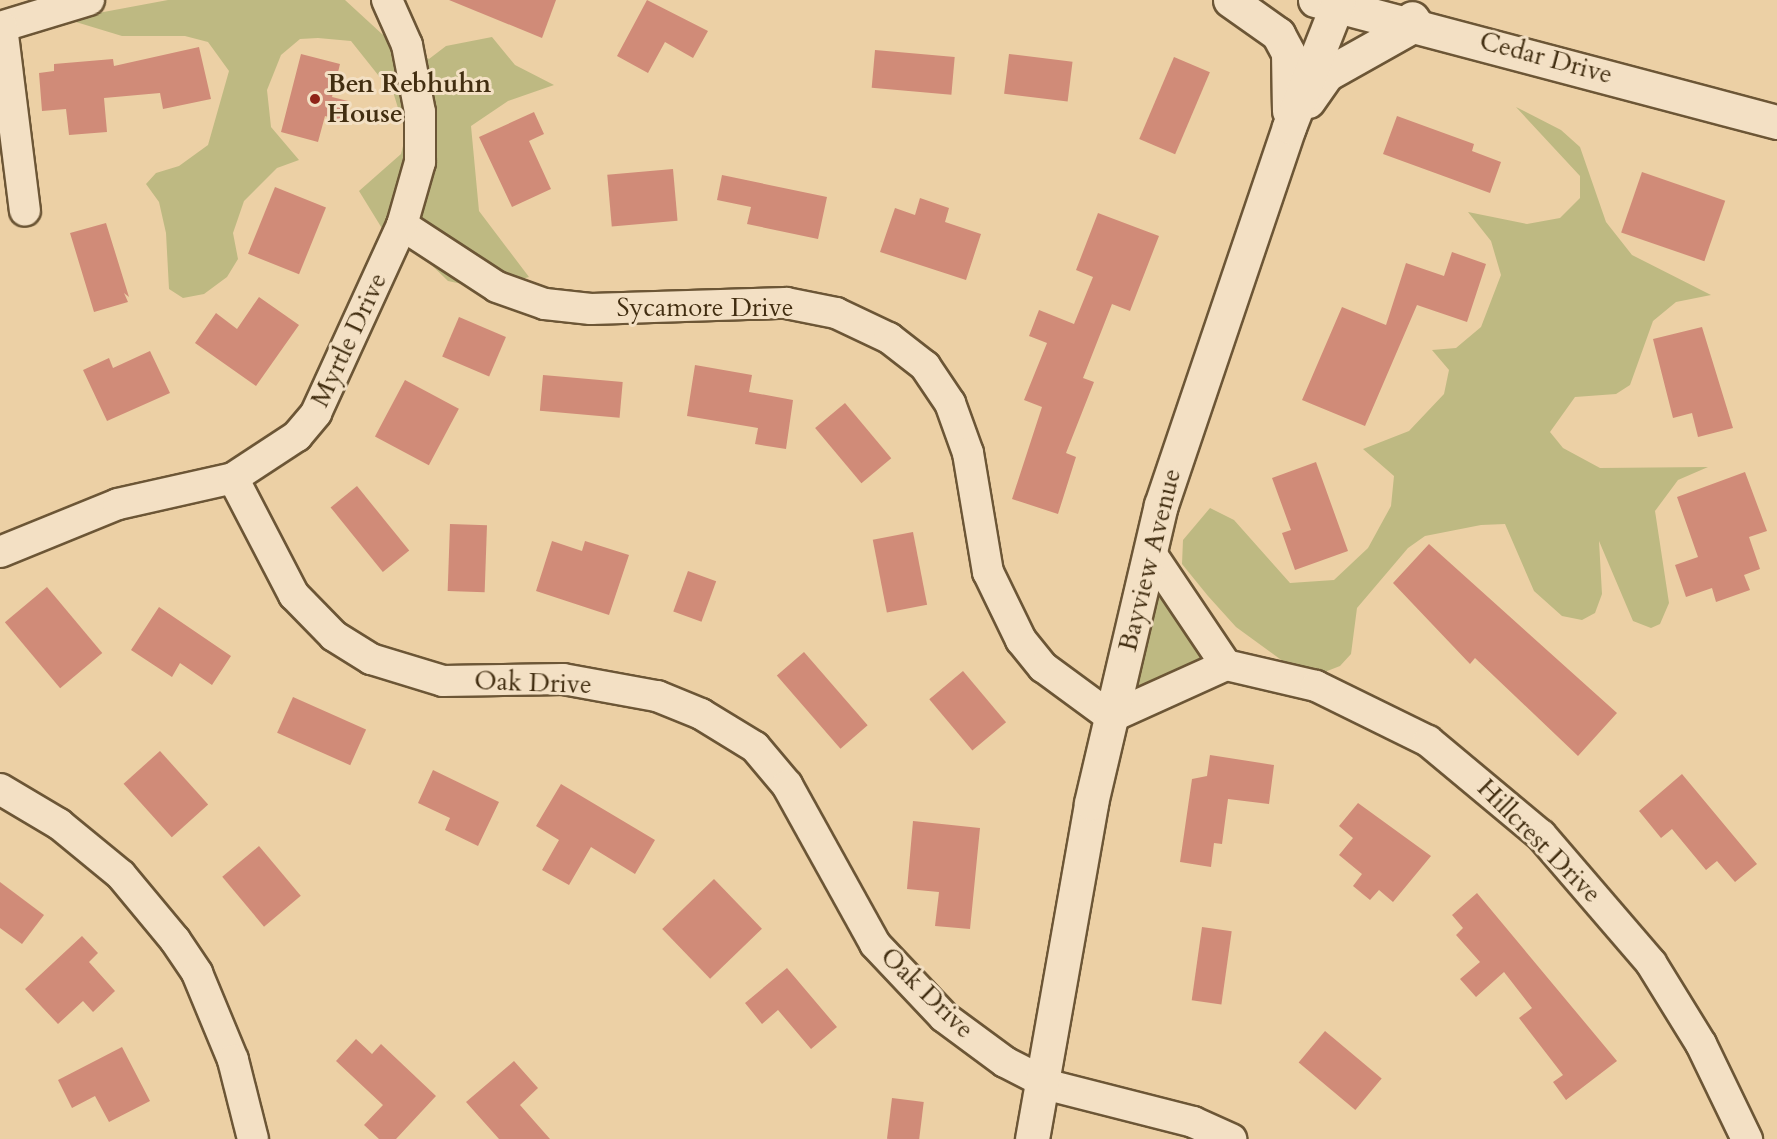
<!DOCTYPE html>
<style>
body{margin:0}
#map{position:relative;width:1777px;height:1139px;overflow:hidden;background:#ecd0a5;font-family:Cardo,serif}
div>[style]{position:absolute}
.green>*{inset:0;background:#beb982}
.building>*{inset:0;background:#d08b78;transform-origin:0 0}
.roads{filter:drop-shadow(2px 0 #6c5636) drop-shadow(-2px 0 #6c5636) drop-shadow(0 2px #6c5636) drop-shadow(0 -2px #6c5636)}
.street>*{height:30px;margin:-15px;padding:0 15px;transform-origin:15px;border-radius:15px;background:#f3e0c4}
.secondary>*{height:33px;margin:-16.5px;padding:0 16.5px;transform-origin:16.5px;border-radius:16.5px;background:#f3e0c4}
.dots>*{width:16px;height:16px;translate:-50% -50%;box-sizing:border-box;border:3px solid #f3e0c4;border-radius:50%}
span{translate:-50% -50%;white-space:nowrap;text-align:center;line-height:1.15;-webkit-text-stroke:6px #f3e0c4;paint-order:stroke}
.street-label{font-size:26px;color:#422e11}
.poi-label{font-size:26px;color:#422e11;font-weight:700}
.left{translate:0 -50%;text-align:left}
</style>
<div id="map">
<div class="green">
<div style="clip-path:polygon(168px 0,345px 0,382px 34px,429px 59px,446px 46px,492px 37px,515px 65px,554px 85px,508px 101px,471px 126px,479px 211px,529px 277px,486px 289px,448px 281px,413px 247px,383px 230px,359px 191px,401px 154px,406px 134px,394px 95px,351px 41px,318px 38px,300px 39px,281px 55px,267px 90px,271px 127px,299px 160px,277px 168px,244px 201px,233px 233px,238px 259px,227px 277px,204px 294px,183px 298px,169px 289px,166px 233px,159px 202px,146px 184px,156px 173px,179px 166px,208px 145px,229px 71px,208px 42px,185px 36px,122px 36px,66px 19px)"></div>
<div style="clip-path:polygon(1516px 107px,1561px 130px,1580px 147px,1606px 222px,1632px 255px,1711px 295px,1676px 302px,1653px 321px,1630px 385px,1616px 394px,1575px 397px,1550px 432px,1563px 448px,1600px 468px,1708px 467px,1678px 480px,1655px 511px,1669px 603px,1660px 624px,1651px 628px,1633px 621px,1599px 541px,1602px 594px,1595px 613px,1582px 620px,1562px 616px,1534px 591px,1505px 524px,1481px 525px,1425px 536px,1408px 548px,1357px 608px,1351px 654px,1340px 666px,1317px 675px,1295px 670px,1236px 627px,1208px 596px,1182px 564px,1183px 540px,1210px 508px,1234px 520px,1290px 583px,1334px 580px,1368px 548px,1391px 506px,1394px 476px,1363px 449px,1409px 431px,1444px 394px,1449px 370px,1432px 350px,1456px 348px,1481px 327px,1501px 275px,1491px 241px,1468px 212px,1527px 224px,1560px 218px,1580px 198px,1580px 176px)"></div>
<div style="clip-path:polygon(1152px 564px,1220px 664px,1119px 708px)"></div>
</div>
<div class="building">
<div style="clip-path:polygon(449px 0,556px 0,542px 38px)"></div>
<div style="clip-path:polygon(647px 0,708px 31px,693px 58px,665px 42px,648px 73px,617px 56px)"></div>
<div style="clip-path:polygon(199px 47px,211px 99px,163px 109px,160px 93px,104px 98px,107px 132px,69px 135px,66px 109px,42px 111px,39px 73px,54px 71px,54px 64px,113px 59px,114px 66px)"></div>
<div style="left:875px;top:50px;width:80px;height:38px;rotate:5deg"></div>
<div style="clip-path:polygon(301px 54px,340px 64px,332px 97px,348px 101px,342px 121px,325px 116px,318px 142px,281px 132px)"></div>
<div style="left:1009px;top:54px;width:64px;height:40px;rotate:7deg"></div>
<div style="left:1174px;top:57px;width:39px;height:89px;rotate:23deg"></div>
<div style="clip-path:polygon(534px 112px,544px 134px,529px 141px,551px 189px,512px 207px,479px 137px)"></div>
<div style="clip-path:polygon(1397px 116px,1474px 144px,1472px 151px,1501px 162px,1490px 193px,1383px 154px)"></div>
<div style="left:673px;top:169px;width:52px;height:66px;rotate:85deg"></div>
<div style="left:1642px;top:172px;width:88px;height:64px;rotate:19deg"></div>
<div style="clip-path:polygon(722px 175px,827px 197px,818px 239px,747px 224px,751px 207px,717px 200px)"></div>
<div style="left:275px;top:187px;width:55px;height:72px;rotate:22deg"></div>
<div style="clip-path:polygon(920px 198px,949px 208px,945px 222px,981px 234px,966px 280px,880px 252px,895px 208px,915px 215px)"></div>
<div style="clip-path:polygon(1098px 213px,1159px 236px,1130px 311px,1112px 304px,1083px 378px,1094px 382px,1066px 453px,1076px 457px,1058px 514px,1012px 499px,1042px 407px,1024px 400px,1047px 343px,1029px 336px,1039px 310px,1074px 324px,1093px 277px,1076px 270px)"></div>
<div style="clip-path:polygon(106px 223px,129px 297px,124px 293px,128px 302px,94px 312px,70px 233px)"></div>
<div style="clip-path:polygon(1452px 252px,1486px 264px,1467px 322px,1417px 305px,1365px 426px,1302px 400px,1342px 307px,1386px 325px,1406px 263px,1444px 276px)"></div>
<div style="clip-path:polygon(259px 297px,299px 325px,256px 386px,195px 343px,216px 313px,237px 329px)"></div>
<div style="left:459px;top:317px;width:51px;height:43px;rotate:23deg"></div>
<div style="clip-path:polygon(1702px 327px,1733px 428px,1698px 437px,1692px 413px,1673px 418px,1653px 339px)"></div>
<div style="clip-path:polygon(150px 351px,170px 393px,107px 421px,83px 370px,109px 358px,113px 368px)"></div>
<div style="clip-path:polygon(695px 365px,752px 375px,749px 392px,793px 400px,786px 449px,755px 444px,758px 428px,687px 416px)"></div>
<div style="left:543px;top:375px;width:80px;height:36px;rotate:5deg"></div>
<div style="left:405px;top:380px;width:61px;height:64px;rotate:28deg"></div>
<div style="left:845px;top:403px;width:72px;height:39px;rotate:50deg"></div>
<div style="clip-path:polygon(1316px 462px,1348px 551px,1295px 570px,1282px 533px,1291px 530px,1272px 478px)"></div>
<div style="clip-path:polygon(1745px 472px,1767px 531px,1749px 537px,1760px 569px,1744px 575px,1750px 590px,1716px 602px,1712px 588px,1686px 597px,1675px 565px,1698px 557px,1677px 497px)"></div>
<div style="left:357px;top:486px;width:83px;height:34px;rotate:51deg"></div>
<div style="left:450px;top:524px;width:37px;height:67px;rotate:2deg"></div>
<div style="left:913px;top:532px;width:74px;height:41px;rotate:79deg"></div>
<div style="clip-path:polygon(552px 541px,582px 551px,585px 541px,629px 555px,609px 615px,536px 591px)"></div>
<div style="clip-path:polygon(1429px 544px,1617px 713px,1578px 756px,1475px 658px,1470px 664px,1393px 583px)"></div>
<div style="left:688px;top:571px;width:30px;height:43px;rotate:20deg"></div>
<div style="left:47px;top:587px;width:86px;height:55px;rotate:50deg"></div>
<div style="clip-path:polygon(159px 607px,231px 656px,212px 685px,180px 663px,172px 677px,131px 650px)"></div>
<div style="left:804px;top:652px;width:97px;height:36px;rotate:49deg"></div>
<div style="left:963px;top:671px;width:67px;height:44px;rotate:50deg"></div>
<div style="left:293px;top:697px;width:80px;height:39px;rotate:24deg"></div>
<div style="left:160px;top:751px;width:72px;height:49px;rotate:48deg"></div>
<div style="clip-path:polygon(1210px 755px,1274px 765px,1269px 804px,1228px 799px,1222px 844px,1214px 843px,1211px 867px,1180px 862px,1192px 779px,1207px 776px)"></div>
<div style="clip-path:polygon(433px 770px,499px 802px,478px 846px,445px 830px,450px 818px,418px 803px)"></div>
<div style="clip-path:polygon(1682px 774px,1757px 864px,1735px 882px,1717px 861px,1706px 870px,1672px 829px,1661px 838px,1639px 811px)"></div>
<div style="clip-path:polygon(561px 784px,655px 840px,635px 874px,591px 847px,569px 885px,542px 870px,559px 840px,536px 826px)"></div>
<div style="clip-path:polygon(1358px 803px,1431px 856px,1393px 902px,1379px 890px,1370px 900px,1353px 886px,1362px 874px,1339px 855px,1353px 838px,1339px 826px)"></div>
<div style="clip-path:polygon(913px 821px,980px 828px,970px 929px,935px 926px,939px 892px,907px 889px)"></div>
<div style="left:259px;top:846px;width:65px;height:48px;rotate:50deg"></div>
<div style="left:714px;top:879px;width:69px;height:72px;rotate:46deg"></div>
<div style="clip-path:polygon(0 882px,44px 915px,22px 944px,0 928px)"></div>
<div style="clip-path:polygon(1477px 893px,1617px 1061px,1566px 1100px,1553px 1082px,1563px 1075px,1519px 1018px,1532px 1008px,1504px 972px,1476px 997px,1460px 979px,1480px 962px,1456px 935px,1463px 928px,1452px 915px)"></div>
<div style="left:1202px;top:927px;width:30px;height:74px;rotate:8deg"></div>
<div style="clip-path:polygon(82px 936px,98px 953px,89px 962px,115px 991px,93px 1012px,83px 1001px,58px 1024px,25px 989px)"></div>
<div style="clip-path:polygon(787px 968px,837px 1027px,811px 1049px,778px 1010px,762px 1024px,745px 1003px)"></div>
<div style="left:1325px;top:1031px;width:74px;height:41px;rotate:40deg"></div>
<div style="clip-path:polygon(356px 1039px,372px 1054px,381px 1044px,436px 1096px,396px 1139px,379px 1139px,364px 1125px,383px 1105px,336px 1061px)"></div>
<div style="clip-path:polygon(122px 1047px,150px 1101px,109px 1122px,95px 1096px,72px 1108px,58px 1080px)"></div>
<div style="clip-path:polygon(514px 1061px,538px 1088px,520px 1105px,550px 1139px,499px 1139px,466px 1102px)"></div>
<div style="left:892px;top:1098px;width:32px;height:41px;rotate:7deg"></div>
</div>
<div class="roads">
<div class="street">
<div style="left:0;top:27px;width:93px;rotate:-16.9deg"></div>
<div style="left:2px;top:27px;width:185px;rotate:82.9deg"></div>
<div style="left:402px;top:225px;width:113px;rotate:33.1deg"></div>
<div style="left:497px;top:287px;width:51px;rotate:19.5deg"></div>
<div style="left:545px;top:304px;width:46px;rotate:6.2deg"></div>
<div style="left:591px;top:309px;width:195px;rotate:-1.8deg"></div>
<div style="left:786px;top:303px;width:51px;rotate:11.3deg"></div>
<div style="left:836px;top:313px;width:59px;rotate:25.3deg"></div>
<div style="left:889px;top:338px;width:46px;rotate:37.9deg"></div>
<div style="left:925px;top:366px;width:45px;rotate:56deg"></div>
<div style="left:950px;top:403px;width:53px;rotate:70.2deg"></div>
<div style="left:968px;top:453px;width:121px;rotate:80.5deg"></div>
<div style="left:988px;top:572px;width:76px;rotate:64.1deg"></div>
<div style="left:1021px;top:640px;width:35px;rotate:51deg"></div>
<div style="left:1043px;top:667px;width:84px;rotate:36.3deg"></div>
<div style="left:1111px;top:717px;width:126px;rotate:-24.3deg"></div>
<div style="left:1226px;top:665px;width:92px;rotate:13.1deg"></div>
<div style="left:1316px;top:686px;width:125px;rotate:26.2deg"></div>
<div style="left:1428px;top:741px;width:147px;rotate:39.8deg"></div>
<div style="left:1541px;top:835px;width:169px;rotate:49.3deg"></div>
<div style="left:1651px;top:963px;width:95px;rotate:58.3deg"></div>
<div style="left:1701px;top:1044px;width:106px;rotate:64.2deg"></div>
<div style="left:233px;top:478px;width:132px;rotate:62.5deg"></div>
<div style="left:294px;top:595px;width:57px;rotate:45.7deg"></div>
<div style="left:334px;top:636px;width:44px;rotate:31.9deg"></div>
<div style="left:371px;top:659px;width:75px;rotate:17deg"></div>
<div style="left:443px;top:681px;width:120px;rotate:-1deg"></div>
<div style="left:563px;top:679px;width:96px;rotate:10.3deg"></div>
<div style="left:657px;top:696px;width:48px;rotate:22.2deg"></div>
<div style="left:701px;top:714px;width:63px;rotate:31.4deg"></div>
<div style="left:755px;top:747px;width:50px;rotate:49.9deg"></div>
<div style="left:787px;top:785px;width:182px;rotate:61deg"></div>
<div style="left:875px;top:944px;width:100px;rotate:46.6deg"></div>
<div style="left:944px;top:1017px;width:76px;rotate:36.4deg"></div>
<div style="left:1005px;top:1062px;width:53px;rotate:27.1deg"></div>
<div style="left:1052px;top:1086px;width:146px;rotate:14.3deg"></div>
<div style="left:1193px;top:1122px;width:42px;rotate:24.1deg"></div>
<div style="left:0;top:552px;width:127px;rotate:-22.1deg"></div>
<div style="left:118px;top:504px;width:118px;rotate:-12.7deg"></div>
<div style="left:233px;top:478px;width:77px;rotate:-33.3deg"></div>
<div style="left:297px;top:436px;width:30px;rotate:-50deg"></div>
<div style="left:316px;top:413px;width:207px;rotate:-65.4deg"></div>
<div style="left:402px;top:225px;width:66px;rotate:-74.1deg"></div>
<div style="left:420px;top:162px;width:50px;rotate:-90deg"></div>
<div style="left:420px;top:112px;width:68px;rotate:-101deg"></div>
<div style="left:407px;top:45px;width:49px;rotate:-114deg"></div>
<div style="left:1150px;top:552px;width:136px;rotate:56.1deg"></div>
<div style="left:0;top:789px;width:69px;rotate:30.7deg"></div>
<div style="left:59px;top:824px;width:80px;rotate:39.4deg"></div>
<div style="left:121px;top:875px;width:85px;rotate:50.3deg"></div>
<div style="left:175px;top:940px;width:40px;rotate:56deg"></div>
<div style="left:197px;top:973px;width:94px;rotate:67.5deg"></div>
<div style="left:233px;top:1060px;width:81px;rotate:75.8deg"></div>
</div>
<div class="secondary">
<div style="left:1230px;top:0;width:59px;rotate:35.3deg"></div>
<div style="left:1278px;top:34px;width:21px;rotate:62deg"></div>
<div style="left:1288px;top:53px;width:58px;rotate:89deg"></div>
<div style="left:1315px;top:0;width:478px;rotate:14.8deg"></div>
<div style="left:1308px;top:101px;width:33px;rotate:-55deg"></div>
<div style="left:1327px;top:74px;width:102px;rotate:-29.3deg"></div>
<div style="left:1416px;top:24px;width:7px;rotate:-124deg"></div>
<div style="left:1032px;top:1139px;width:341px;rotate:-80deg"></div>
<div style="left:1091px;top:803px;width:306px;rotate:-76.8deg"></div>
<div style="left:1161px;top:505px;width:399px;rotate:-71.3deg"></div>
<div style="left:1289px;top:127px;width:136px;rotate:-68.5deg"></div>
</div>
</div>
<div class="dots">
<div style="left:315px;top:99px;background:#8f2418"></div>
</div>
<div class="street-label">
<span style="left:1546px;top:58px;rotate:15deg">Cedar Drive</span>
<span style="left:705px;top:308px">Sycamore Drive</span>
<span style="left:349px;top:340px;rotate:-65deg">Myrtle Drive</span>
<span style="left:1150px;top:560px;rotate:-76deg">Bayview Avenue</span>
<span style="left:533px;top:683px;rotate:2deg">Oak Drive</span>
<span style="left:1539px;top:841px;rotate:45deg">Hillcrest Drive</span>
<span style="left:927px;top:993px;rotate:44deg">Oak Drive</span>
</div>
<div class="poi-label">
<span class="left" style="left:327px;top:99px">Ben Rebhuhn<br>House</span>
</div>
</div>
